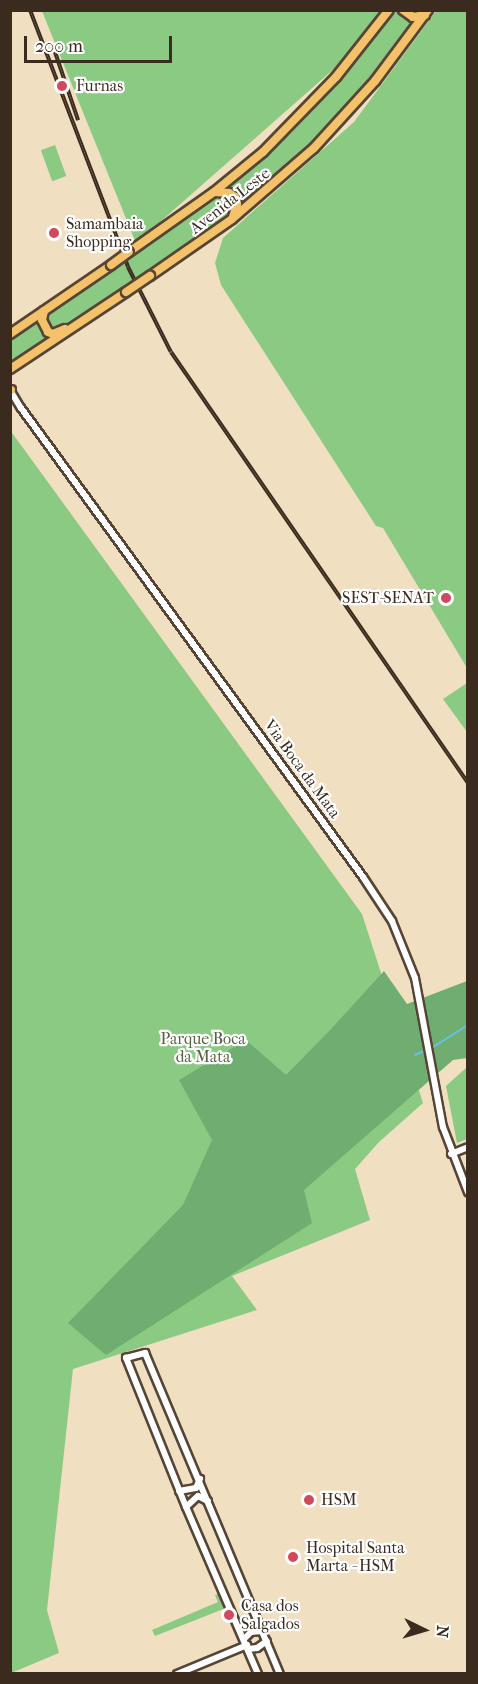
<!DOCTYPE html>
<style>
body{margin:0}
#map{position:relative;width:478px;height:1684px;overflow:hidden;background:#f0dfc0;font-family:"IM FELL French Canon",serif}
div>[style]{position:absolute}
.green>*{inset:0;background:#8aca82;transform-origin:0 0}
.forest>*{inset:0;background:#6fae70}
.stream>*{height:1.5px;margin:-0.75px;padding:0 0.75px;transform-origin:0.75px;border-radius:0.75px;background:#64c1e2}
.roads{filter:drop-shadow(2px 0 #564536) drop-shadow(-2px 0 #564536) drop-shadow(0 2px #564536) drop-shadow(0 -2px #564536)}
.tertiary>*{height:6px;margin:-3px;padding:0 3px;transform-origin:3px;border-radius:3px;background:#fff}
.primary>*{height:8px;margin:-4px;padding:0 4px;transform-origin:4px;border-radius:4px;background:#f3c26a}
.rail>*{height:4px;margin-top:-2px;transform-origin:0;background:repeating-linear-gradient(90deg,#fff 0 4.5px,#3b2a1e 0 9px);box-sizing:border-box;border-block:2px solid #3b2a1e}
.bridges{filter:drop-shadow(2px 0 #564536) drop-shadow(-2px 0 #564536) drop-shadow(0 2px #564536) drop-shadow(0 -2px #564536)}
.primary-bridge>*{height:8px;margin:-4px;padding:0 4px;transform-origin:4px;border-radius:4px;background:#f3c26a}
.dots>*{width:16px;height:16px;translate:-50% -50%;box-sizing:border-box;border:3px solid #fff;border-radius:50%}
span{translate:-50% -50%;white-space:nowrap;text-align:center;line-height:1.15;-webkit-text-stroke:4.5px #fff;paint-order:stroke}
.poi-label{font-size:16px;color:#3b2a1e}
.left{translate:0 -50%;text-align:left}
.right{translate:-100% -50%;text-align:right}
.street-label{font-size:16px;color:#3b2a1e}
.park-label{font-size:16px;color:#576241}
.frame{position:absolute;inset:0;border:12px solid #3b2a1e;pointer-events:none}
.north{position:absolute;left:394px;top:1600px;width:60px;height:60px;-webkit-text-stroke:4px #fff;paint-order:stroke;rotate:95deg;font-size:16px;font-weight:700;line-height:24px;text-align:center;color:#3b2a1e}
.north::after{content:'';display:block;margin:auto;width:21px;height:27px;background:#3b2a1e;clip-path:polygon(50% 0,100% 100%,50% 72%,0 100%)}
.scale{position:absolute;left:24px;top:36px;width:148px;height:27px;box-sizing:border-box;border:3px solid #3b2a1e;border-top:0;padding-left:8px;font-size:18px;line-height:21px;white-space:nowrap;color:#3b2a1e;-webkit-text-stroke:4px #fff;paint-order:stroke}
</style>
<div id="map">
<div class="green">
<div style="clip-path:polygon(42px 11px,382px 11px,361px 45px,136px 243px)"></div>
<div style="clip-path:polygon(393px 11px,427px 11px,373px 78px,331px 125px,287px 167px,233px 218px,11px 369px,11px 334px,273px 146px,349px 69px)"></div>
<div style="clip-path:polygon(436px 11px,468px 11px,467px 668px,383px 528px,376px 526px,221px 285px,215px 263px,223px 238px,354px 122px)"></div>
<div style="left:55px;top:145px;width:33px;height:15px;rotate:70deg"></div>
<div style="clip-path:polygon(10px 430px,362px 914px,423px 1103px,379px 1142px,355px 1169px,370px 1220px,232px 1276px,257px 1310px,73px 1369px,47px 1610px,59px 1653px,11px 1673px)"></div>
<div style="clip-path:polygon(467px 683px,467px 732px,443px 699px)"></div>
<div style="clip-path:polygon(467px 1067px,467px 1139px,457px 1143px,446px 1086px)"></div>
<div style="clip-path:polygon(223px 1592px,231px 1606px,155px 1636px,152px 1630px,218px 1602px,215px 1595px)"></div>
</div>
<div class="forest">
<div style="clip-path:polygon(384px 971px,407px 1004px,467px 981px,467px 1058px,453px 1060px,304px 1190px,312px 1223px,106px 1355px,68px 1323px,183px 1205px,212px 1140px,179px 1080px,246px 1040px,286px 1075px,332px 1028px)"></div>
</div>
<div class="stream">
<div style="left:432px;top:1048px;width:43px;rotate:-32.6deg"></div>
<div style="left:415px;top:1055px;width:13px;rotate:-23deg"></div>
</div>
<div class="roads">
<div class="tertiary">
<div style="left:10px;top:390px;width:21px;rotate:59deg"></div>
<div style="left:21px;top:408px;width:580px;rotate:53.9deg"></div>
<div style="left:363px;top:877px;width:53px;rotate:56.6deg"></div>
<div style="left:392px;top:921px;width:61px;rotate:68deg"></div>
<div style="left:415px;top:978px;width:152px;rotate:79.4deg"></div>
<div style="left:443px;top:1127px;width:70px;rotate:69deg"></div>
<div style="left:451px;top:1154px;width:18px;rotate:-22deg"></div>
<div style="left:179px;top:1491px;width:17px;rotate:-10deg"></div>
<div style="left:196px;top:1488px;width:10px;rotate:-66deg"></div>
<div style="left:186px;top:1507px;width:16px;rotate:-43deg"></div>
<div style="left:198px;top:1496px;width:11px;rotate:27deg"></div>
<div style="left:244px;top:1639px;width:10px;rotate:-45deg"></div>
<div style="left:251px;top:1632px;width:11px;rotate:-5deg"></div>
<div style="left:248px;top:1649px;width:9px;rotate:-6deg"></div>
<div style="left:257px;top:1648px;width:12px;rotate:-35deg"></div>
<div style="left:177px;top:1674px;width:76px;rotate:-22.5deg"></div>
<div style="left:258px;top:1674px;width:182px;rotate:-113.3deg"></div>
<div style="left:186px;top:1507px;width:161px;rotate:-111.9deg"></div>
<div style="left:126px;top:1358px;width:20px;rotate:-15deg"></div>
<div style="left:145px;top:1353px;width:348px;rotate:67.2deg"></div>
</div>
<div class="primary">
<div style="left:403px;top:10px;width:12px;rotate:35deg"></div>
<div style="left:413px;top:17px;width:12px;rotate:-9deg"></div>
<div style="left:215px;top:192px;width:14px;rotate:4deg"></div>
<div style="left:229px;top:193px;width:7px;rotate:34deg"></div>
<div style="left:235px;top:197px;width:7px;rotate:74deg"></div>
<div style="left:237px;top:204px;width:14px;rotate:107deg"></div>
<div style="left:129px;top:252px;width:104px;rotate:-35.2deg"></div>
<div style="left:214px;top:192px;width:63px;rotate:-39.2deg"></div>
<div style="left:263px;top:152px;width:105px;rotate:-45.8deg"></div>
<div style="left:336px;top:77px;width:85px;rotate:-51.7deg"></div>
<div style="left:150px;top:276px;width:100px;rotate:-34.8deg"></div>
<div style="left:232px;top:219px;width:108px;rotate:-40.9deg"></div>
<div style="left:314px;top:148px;width:91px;rotate:-47.7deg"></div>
<div style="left:375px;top:81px;width:89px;rotate:-53.3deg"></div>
<div style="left:44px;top:311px;width:9px;rotate:103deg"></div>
<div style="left:42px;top:320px;width:13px;rotate:63deg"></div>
<div style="left:48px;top:332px;width:5px;rotate:22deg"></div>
<div style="left:53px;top:334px;width:13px;rotate:-23deg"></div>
<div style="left:10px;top:334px;width:122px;rotate:-34.3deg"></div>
<div style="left:10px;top:369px;width:139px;rotate:-33.6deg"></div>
<div style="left:10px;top:390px;width:1px"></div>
</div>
</div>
<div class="rail">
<div style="left:30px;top:10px;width:275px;rotate:69.1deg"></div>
<div style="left:128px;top:267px;width:95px;rotate:63.2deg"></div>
<div style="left:171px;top:352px;width:523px;rotate:55.43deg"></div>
<div style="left:55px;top:52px;width:72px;rotate:71.3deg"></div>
</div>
<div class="bridges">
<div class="primary-bridge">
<div style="left:111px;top:265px;width:22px;rotate:-36deg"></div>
<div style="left:126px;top:292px;width:29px;rotate:-34deg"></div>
</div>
</div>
<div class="dots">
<div style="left:62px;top:86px;background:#d1495b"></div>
<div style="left:54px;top:233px;background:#d1495b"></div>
<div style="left:446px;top:598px;background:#d1495b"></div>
<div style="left:309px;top:1500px;background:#d1495b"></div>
<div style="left:293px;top:1557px;background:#d1495b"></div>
<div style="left:229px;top:1615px;background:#d1495b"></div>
</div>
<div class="poi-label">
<span class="left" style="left:76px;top:86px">Furnas</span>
<span class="left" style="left:66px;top:233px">Samambaia<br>Shopping</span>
<span class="right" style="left:434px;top:598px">SEST-SENAT</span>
<span class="left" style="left:321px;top:1500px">HSM</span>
<span class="left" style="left:306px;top:1557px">Hospital Santa<br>Marta - HSM</span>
<span class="left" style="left:241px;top:1615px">Casa dos<br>Salgados</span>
</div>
<div class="street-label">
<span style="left:230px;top:201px;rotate:-38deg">Avenida Leste</span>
<span style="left:302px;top:769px;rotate:54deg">Via Boca da Mata</span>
</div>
<div class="park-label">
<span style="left:203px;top:1048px">Parque Boca<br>da Mata</span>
</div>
<div class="frame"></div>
<div class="north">N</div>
<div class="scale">200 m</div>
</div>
